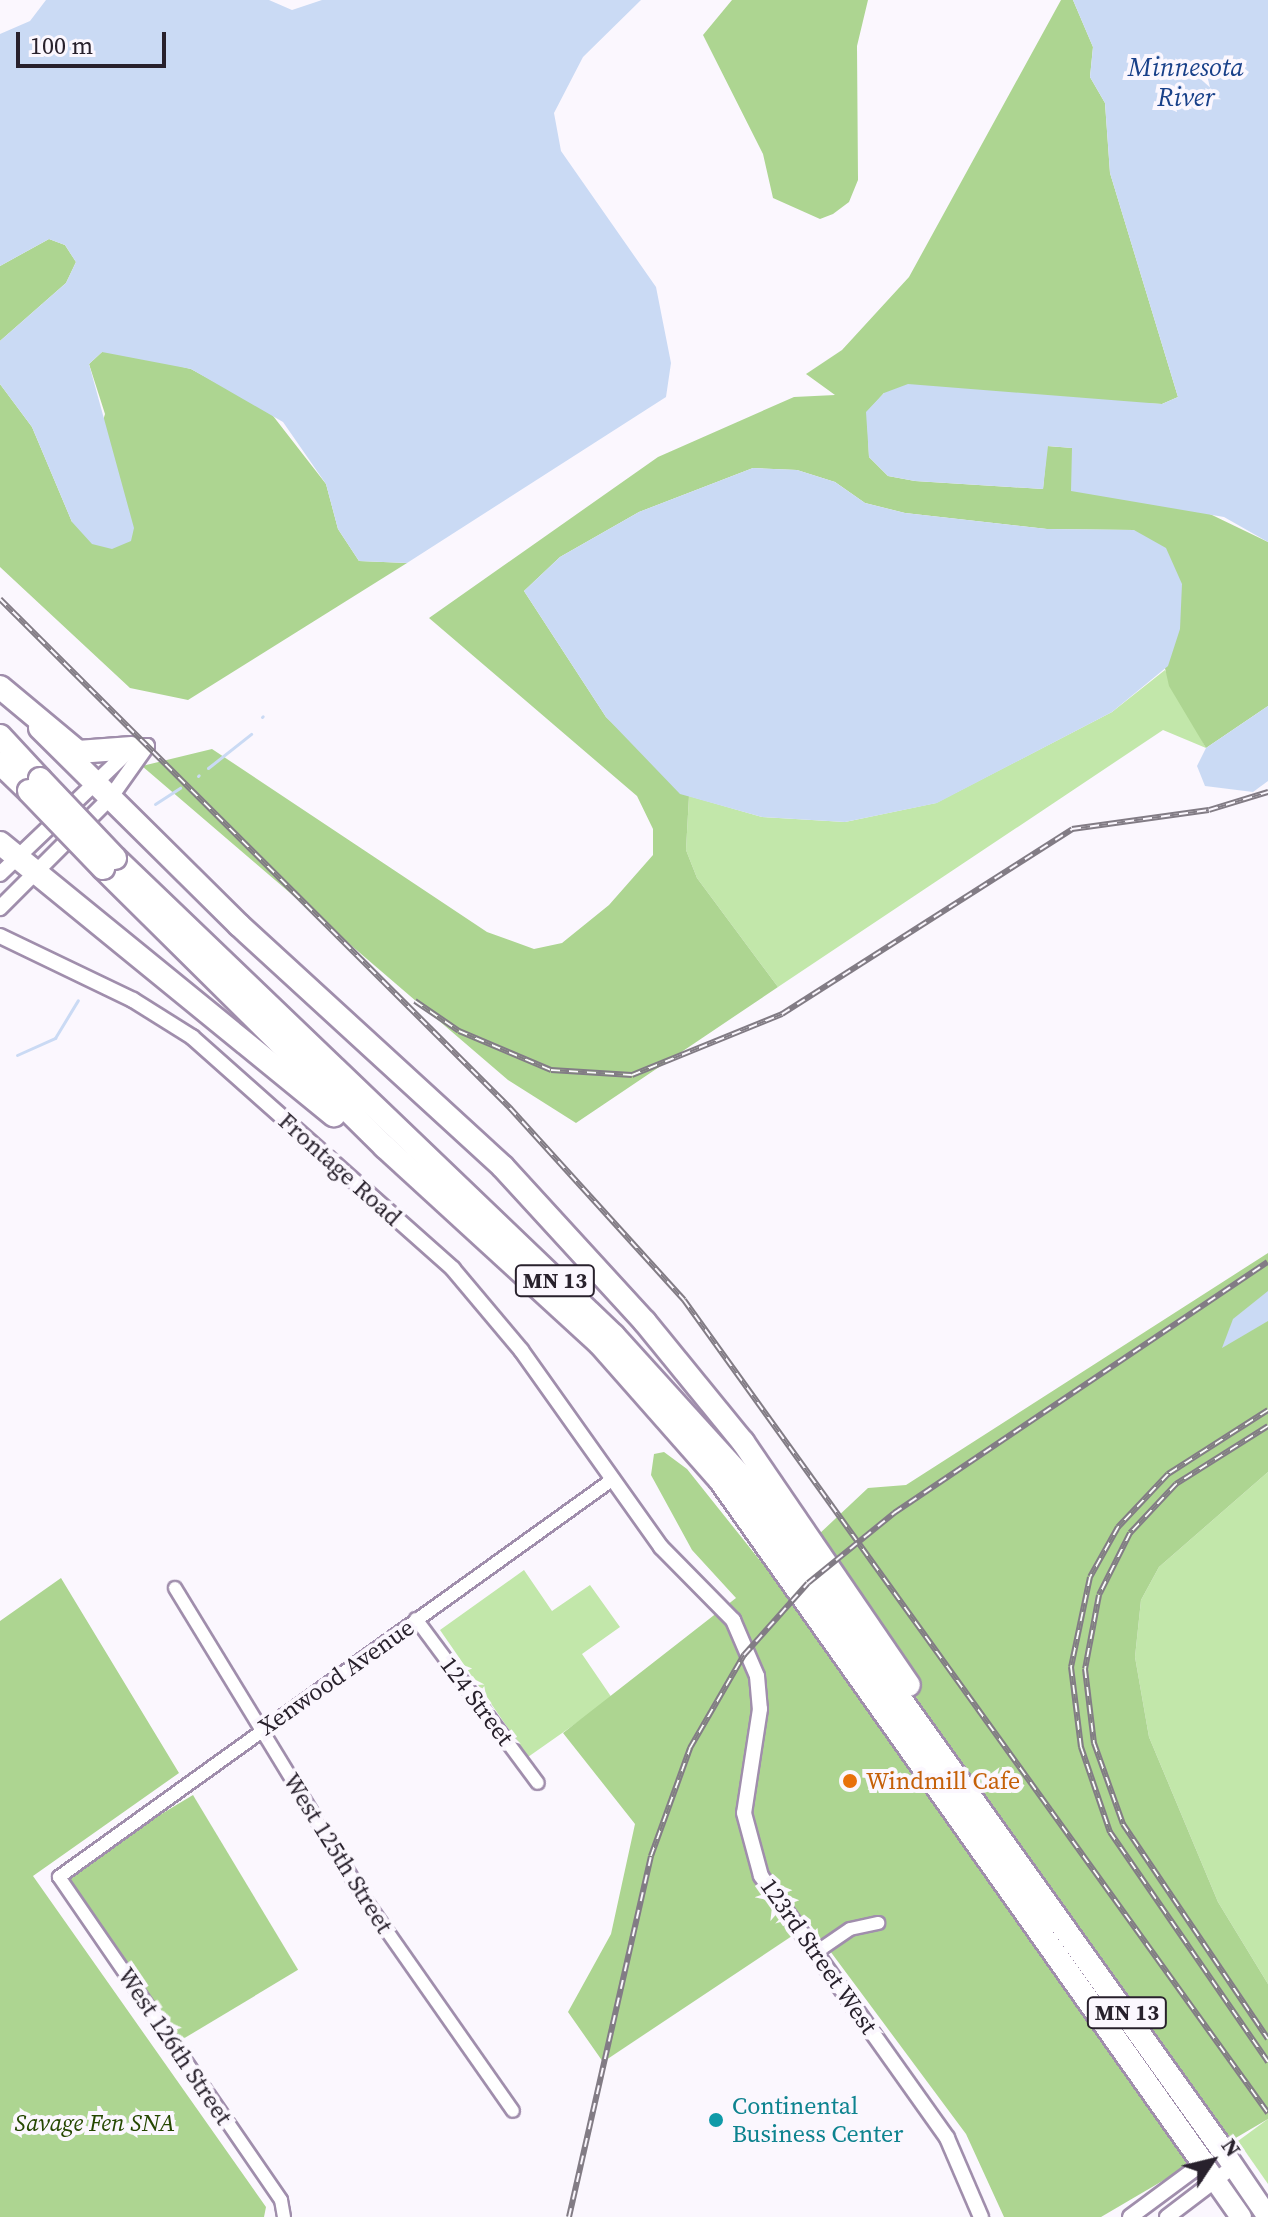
<!DOCTYPE html>
<style>
body{margin:0}
#map{position:relative;width:1268px;height:2217px;overflow:hidden;background:#fbf7fe;font-family:"Source Serif 4",serif}
div>[style]{position:absolute}
.green>*{inset:0;background:#c2e7aa}
.forest>*{inset:0;background:#add591;transform-origin:0 0}
.water>*{inset:0;background:#cadaf4}
.stream>*{height:3px;margin:-1.5px;padding:0 1.5px;transform-origin:1.5px;border-radius:1.5px;background:#cadaf4}
.roads{filter:drop-shadow(2px 0 #a08eac) drop-shadow(-2px 0 #a08eac) drop-shadow(0 2px #a08eac) drop-shadow(0 -2px #a08eac)}
.minor>*{height:12px;margin:-6px;padding:0 6px;transform-origin:6px;border-radius:6px;background:#fff}
.tertiary>*{height:14px;margin:-7px;padding:0 7px;transform-origin:7px;border-radius:7px;background:#fff}
.trunk>*{height:20px;margin:-10px;padding:0 10px;transform-origin:10px;border-radius:10px;background:#fff}
.motorway>*{height:22px;margin:-11px;padding:0 11px;transform-origin:11px;border-radius:11px;background:#fff}
.rail>*{height:6px;margin-top:-3px;transform-origin:0;background:repeating-linear-gradient(90deg,#fbf7fe 0 9px,#827c85 0 18px);box-sizing:border-box;border-block:2px solid #827c85}
.bridges{filter:drop-shadow(2px 0 #a08eac) drop-shadow(-2px 0 #a08eac) drop-shadow(0 2px #a08eac) drop-shadow(0 -2px #a08eac)}
.motorway-bridge>*{height:22px;margin:-11px;padding:0 11px;transform-origin:11px;border-radius:11px;background:#fff}
.dots>*{width:22px;height:22px;translate:-50% -50%;box-sizing:border-box;border:4px solid #fbf7fe;border-radius:50%}
span{translate:-50% -50%;white-space:nowrap;text-align:center;line-height:1.15;-webkit-text-stroke:8px #fbf7fe;paint-order:stroke}
.shield-label span{padding:2px 6px;background:#fbf7fe;border:2px solid;border-radius:6px;-webkit-text-stroke-width:0}
.shield-label{font-size:22px;color:#28212c;font-weight:700}
.street-label{font-size:24px;color:#28212c}
.food-label{font-size:24px;color:#c56008}
.left{translate:0 -50%;text-align:left}
.culture-label{font-size:24px;color:#0d838f}
.park-label{font-size:24px;color:#254700;font-style:italic}
.water-label{font-size:26px;color:#184089;font-style:italic}
.north{position:absolute;left:1172px;top:2121px;width:80px;height:80px;-webkit-text-stroke:6px #fbf7fe;paint-order:stroke;rotate:55deg;font-size:22px;font-weight:700;line-height:32px;text-align:center;color:#28212c}
.north::after{content:'';display:block;margin:auto;width:28px;height:36px;background:#28212c;clip-path:polygon(50% 0,100% 100%,50% 72%,0 100%)}
.scale{position:absolute;left:16px;top:32px;width:150px;height:36px;box-sizing:border-box;border:4px solid #28212c;border-top:0;padding-left:10px;font-size:24px;line-height:28px;white-space:nowrap;color:#28212c;-webkit-text-stroke:6px #fbf7fe;paint-order:stroke}
</style>
<div id="map">
<div class="green">
<div style="clip-path:polygon(1165px 670px,1206px 748px,1163px 730px,778px 987px,697px 878px,686px 850px,689px 796px,762px 817px,845px 822px,936px 803px,1112px 712px)"></div>
<div style="clip-path:polygon(1268px 1472px,1268px 1984px,1218px 1902px,1149px 1737px,1135px 1657px,1141px 1600px,1159px 1567px)"></div>
<div style="clip-path:polygon(524px 1570px,552px 1611px,590px 1585px,620px 1627px,582px 1654px,612px 1698px,528px 1757px,440px 1630px)"></div>
<div style="clip-path:polygon(1268px 2119px,1268px 2184px,1238px 2141px)"></div>
</div>
<div class="forest">
<div style="clip-path:polygon(732px 0,868px 0,857px 46px,858px 180px,849px 202px,833px 214px,820px 219px,773px 198px,763px 154px,703px 35px)"></div>
<div style="clip-path:polygon(1061px 0,1073px 0,1093px 47px,1090px 77px,1105px 103px,1110px 173px,1178px 397px,1162px 404px,884px 393px,867px 412px,869px 457px,888px 476px,915px 481px,1043px 489px,1047px 446px,1073px 448px,1268px 542px,1268px 706px,1206px 748px,1169px 686px,1134px 530px,1047px 529px,905px 513px,865px 503px,835px 482px,797px 470px,753px 468px,639px 512px,560px 557px,524px 591px,606px 717px,689px 796px,686px 850px,697px 878px,778px 987px,576px 1123px,508px 1080px,142px 766px,212px 749px,487px 932px,534px 949px,562px 943px,609px 905px,653px 855px,653px 829px,637px 796px,429px 618px,658px 457px,794px 397px,835px 395px,806px 374px,842px 350px,909px 277px)"></div>
<div style="clip-path:polygon(49px 239px,65px 245px,76px 262px,66px 283px,0 341px,0 266px)"></div>
<div style="clip-path:polygon(120px 351px,191px 369px,270px 412px,326px 484px,338px 529px,359px 561px,407px 563px,188px 700px,130px 688px,0 567px,0 384px,32px 427px,72px 522px,105px 414px,89px 364px,102px 352px)"></div>
<div style="clip-path:polygon(1268px 1253px,1268px 1472px,1159px 1567px,1141px 1600px,1135px 1657px,1149px 1737px,1218px 1902px,1268px 1984px,1268px 2119px,1101px 2217px,1004px 2217px,966px 2134px,810px 1924px,603px 2062px,568px 2012px,611px 1934px,635px 1824px,563px 1733px,736px 1598px,692px 1550px,651px 1475px,654px 1454px,664px 1452px,687px 1469px,762px 1563px,818px 1535px,868px 1488px,906px 1485px)"></div>
<div style="clip-path:polygon(61px 1578px,179px 1773px,33px 1876px,266px 2207px,264px 2217px,0 2217px,0 1621px)"></div>
<div style="left:193px;top:1795px;width:204px;height:150px;rotate:59deg"></div>
</div>
<div class="water">
<div style="clip-path:polygon(46px 0,269px 0,292px 10px,322px 0,641px 0,583px 57px,554px 113px,561px 151px,656px 287px,671px 363px,666px 397px,407px 563px,359px 561px,338px 529px,326px 484px,283px 422px,191px 369px,102px 352px,89px 364px,134px 528px,131px 541px,112px 549px,92px 544px,72px 522px,32px 427px,0 384px,0 341px,66px 283px,76px 262px,65px 245px,49px 239px,0 266px,0 34px,30px 21px)"></div>
<div style="clip-path:polygon(1073px 0,1268px 0,1268px 542px,1224px 517px,1071px 491px,1072px 448px,1048px 446px,1043px 489px,915px 481px,888px 476px,869px 457px,866px 412px,884px 393px,908px 384px,1162px 404px,1178px 397px,1110px 173px,1105px 103px,1090px 77px,1093px 47px)"></div>
<div style="clip-path:polygon(753px 468px,797px 470px,835px 482px,865px 503px,905px 513px,1047px 529px,1134px 530px,1166px 548px,1182px 584px,1180px 629px,1168px 666px,1112px 712px,937px 803px,845px 822px,762px 817px,680px 794px,606px 717px,524px 591px,560px 557px,639px 512px)"></div>
<div style="clip-path:polygon(1268px 706px,1268px 781px,1253px 792px,1205px 786px,1197px 766px,1206px 748px)"></div>
<div style="clip-path:polygon(1268px 1291px,1268px 1321px,1222px 1348px,1233px 1319px)"></div>
</div>
<div class="stream">
<div style="left:262px;top:717px;width:1px;rotate:-45deg"></div>
<div style="left:208px;top:768px;width:55px;rotate:-38.3deg"></div>
<div style="left:198px;top:776px;width:1px;rotate:-45deg"></div>
<div style="left:155px;top:804px;width:30px;rotate:-33deg"></div>
<div style="left:17px;top:1055px;width:42px;rotate:-24.1deg"></div>
<div style="left:55px;top:1038px;width:44px;rotate:-58.8deg"></div>
</div>
<div class="roads">
<div class="minor">
<div style="left:175px;top:1588px;width:367px;rotate:58.6deg"></div>
<div style="left:366px;top:1901px;width:256px;rotate:55deg"></div>
<div style="left:416px;top:1619px;width:204px;rotate:53.4deg"></div>
<div style="left:815px;top:1953px;width:42px;rotate:-34.4deg"></div>
<div style="left:850px;top:1929px;width:29px;rotate:-12deg"></div>
<div style="left:284px;top:2217px;width:17px;rotate:-100deg"></div>
<div style="left:281px;top:2200px;width:392px;rotate:-124.5deg"></div>
<div style="left:59px;top:1877px;width:682px;rotate:-35.69deg"></div>
</div>
<div class="tertiary">
<div style="left:0;top:874px;width:182px;rotate:-43.7deg"></div>
<div style="left:132px;top:748px;width:15px;rotate:-8deg"></div>
<div style="left:147px;top:746px;width:64px;rotate:125.4deg"></div>
<div style="left:110px;top:798px;width:156px;rotate:135deg"></div>
<div style="left:0;top:936px;width:148px;rotate:25.7deg"></div>
<div style="left:133px;top:1000px;width:70px;rotate:32.1deg"></div>
<div style="left:192px;top:1037px;width:349px;rotate:41.6deg"></div>
<div style="left:453px;top:1269px;width:106px;rotate:50deg"></div>
<div style="left:521px;top:1350px;width:242px;rotate:54.6deg"></div>
<div style="left:661px;top:1547px;width:103px;rotate:45.4deg"></div>
<div style="left:733px;top:1620px;width:61px;rotate:66.8deg"></div>
<div style="left:757px;top:1676px;width:33px;rotate:85deg"></div>
<div style="left:760px;top:1709px;width:105px;rotate:98.7deg"></div>
<div style="left:744px;top:1813px;width:65px;rotate:74.9deg"></div>
<div style="left:761px;top:1876px;width:321px;rotate:54.6deg"></div>
<div style="left:947px;top:2138px;width:86px;rotate:66.7deg"></div>
<div style="left:1130px;top:2217px;width:96px;rotate:-36.5deg"></div>
<div style="left:1167px;top:2217px;width:84px;rotate:-37.3deg"></div>
</div>
<div class="trunk">
<div style="left:1221px;top:2148px;width:83px;rotate:55.7deg"></div>
<div style="left:1203px;top:2163px;width:66px;rotate:54.9deg"></div>
</div>
<div class="motorway">
<div style="left:0;top:687px;width:102px;rotate:39.8deg"></div>
<div style="left:78px;top:752px;width:54px;rotate:-4.2deg"></div>
<div style="left:40px;top:728px;width:280px;rotate:44.7deg"></div>
<div style="left:239px;top:925px;width:358px;rotate:42.5deg"></div>
<div style="left:503px;top:1167px;width:210px;rotate:47.5deg"></div>
<div style="left:645px;top:1322px;width:155px;rotate:50.8deg"></div>
<div style="left:743px;top:1442px;width:294px;rotate:55.7deg"></div>
<div style="left:0;top:736px;width:59px;rotate:47.1deg"></div>
<div style="left:0;top:763px;width:40px;rotate:44deg"></div>
<div style="left:0;top:843px;width:431px;rotate:39.2deg"></div>
<div style="left:115px;top:858px;width:691px;rotate:43.77deg"></div>
<div style="left:614px;top:1336px;width:190px;rotate:47.8deg"></div>
<div style="left:742px;top:1477px;width:824px;rotate:54.48deg"></div>
<div style="left:103px;top:868px;width:397px;rotate:44.7deg"></div>
<div style="left:385px;top:1147px;width:292px;rotate:42.5deg"></div>
<div style="left:600px;top:1344px;width:181px;rotate:48.6deg"></div>
<div style="left:720px;top:1480px;width:837px;rotate:54.73deg"></div>
</div>
</div>
<div class="rail">
<div style="left:0;top:599px;width:721px;rotate:44.94deg"></div>
<div style="left:510px;top:1108px;width:259px;rotate:47.8deg"></div>
<div style="left:684px;top:1300px;width:1001px;rotate:54.31deg"></div>
<div style="left:415px;top:1001px;width:53px;rotate:34.3deg"></div>
<div style="left:459px;top:1031px;width:100px;rotate:23deg"></div>
<div style="left:551px;top:1070px;width:81px;rotate:3.5deg"></div>
<div style="left:632px;top:1075px;width:162px;rotate:-22.1deg"></div>
<div style="left:782px;top:1014px;width:344px;rotate:-32.5deg"></div>
<div style="left:1072px;top:829px;width:138px;rotate:-7.9deg"></div>
<div style="left:1209px;top:810px;width:62px;rotate:-17deg"></div>
<div style="left:1268px;top:1410px;width:119px;rotate:147.4deg"></div>
<div style="left:1168px;top:1474px;width:73px;rotate:133.3deg"></div>
<div style="left:1118px;top:1527px;width:57px;rotate:119.2deg"></div>
<div style="left:1090px;top:1577px;width:92px;rotate:101.9deg"></div>
<div style="left:1071px;top:1667px;width:81px;rotate:82.9deg"></div>
<div style="left:1081px;top:1747px;width:90px;rotate:71.2deg"></div>
<div style="left:1110px;top:1832px;width:279px;rotate:55.5deg"></div>
<div style="left:1268px;top:1426px;width:109px;rotate:147.8deg"></div>
<div style="left:1176px;top:1484px;width:67px;rotate:133.2deg"></div>
<div style="left:1130px;top:1533px;width:69px;rotate:116.6deg"></div>
<div style="left:1099px;top:1595px;width:75px;rotate:100.7deg"></div>
<div style="left:1085px;top:1669px;width:75px;rotate:83.1deg"></div>
<div style="left:1094px;top:1743px;width:86px;rotate:70.3deg"></div>
<div style="left:1123px;top:1824px;width:259px;rotate:56deg"></div>
<div style="left:569px;top:2217px;width:370px;rotate:-77.2deg"></div>
<div style="left:651px;top:1856px;width:115px;rotate:-70.1deg"></div>
<div style="left:690px;top:1748px;width:108px;rotate:-59.9deg"></div>
<div style="left:744px;top:1655px;width:96px;rotate:-48.4deg"></div>
<div style="left:808px;top:1583px;width:111px;rotate:-39.1deg"></div>
<div style="left:894px;top:1513px;width:450px;rotate:-33.9deg"></div>
</div>
<div class="bridges">
<div class="motorway-bridge">
<div style="left:40px;top:779px;width:109px;rotate:46.5deg"></div>
<div style="left:29px;top:791px;width:107px;rotate:46.1deg"></div>
</div>
</div>
<div class="dots">
<div style="left:850px;top:1781px;background:#e8710a"></div>
<div style="left:716px;top:2120px;background:#0f9aa8"></div>
</div>
<div class="shield-label">
<span style="left:555px;top:1281px">MN 13</span>
<span style="left:1127px;top:2013px">MN 13</span>
</div>
<div class="street-label">
<span style="left:340px;top:1169px;rotate:42deg">Frontage Road</span>
<span style="left:336px;top:1677px;rotate:-35deg">Xenwood Avenue</span>
<span style="left:477px;top:1701px;rotate:53deg">124 Street</span>
<span style="left:338px;top:1853px;rotate:58deg">West 125th Street</span>
<span style="left:819px;top:1956px;rotate:55deg">123rd Street West</span>
<span style="left:175px;top:2046px;rotate:56deg">West 126th Street</span>
</div>
<div class="food-label">
<span class="left" style="left:866px;top:1781px">Windmill Cafe</span>
</div>
<div class="culture-label">
<span class="left" style="left:732px;top:2120px">Continental<br>Business Center</span>
</div>
<div class="park-label">
<span style="left:95px;top:2123px">Savage Fen SNA</span>
</div>
<div class="water-label">
<span style="left:1186px;top:83px">Minnesota<br>River</span>
</div>
<div class="north">N</div>
<div class="scale">100 m</div>
</div>
